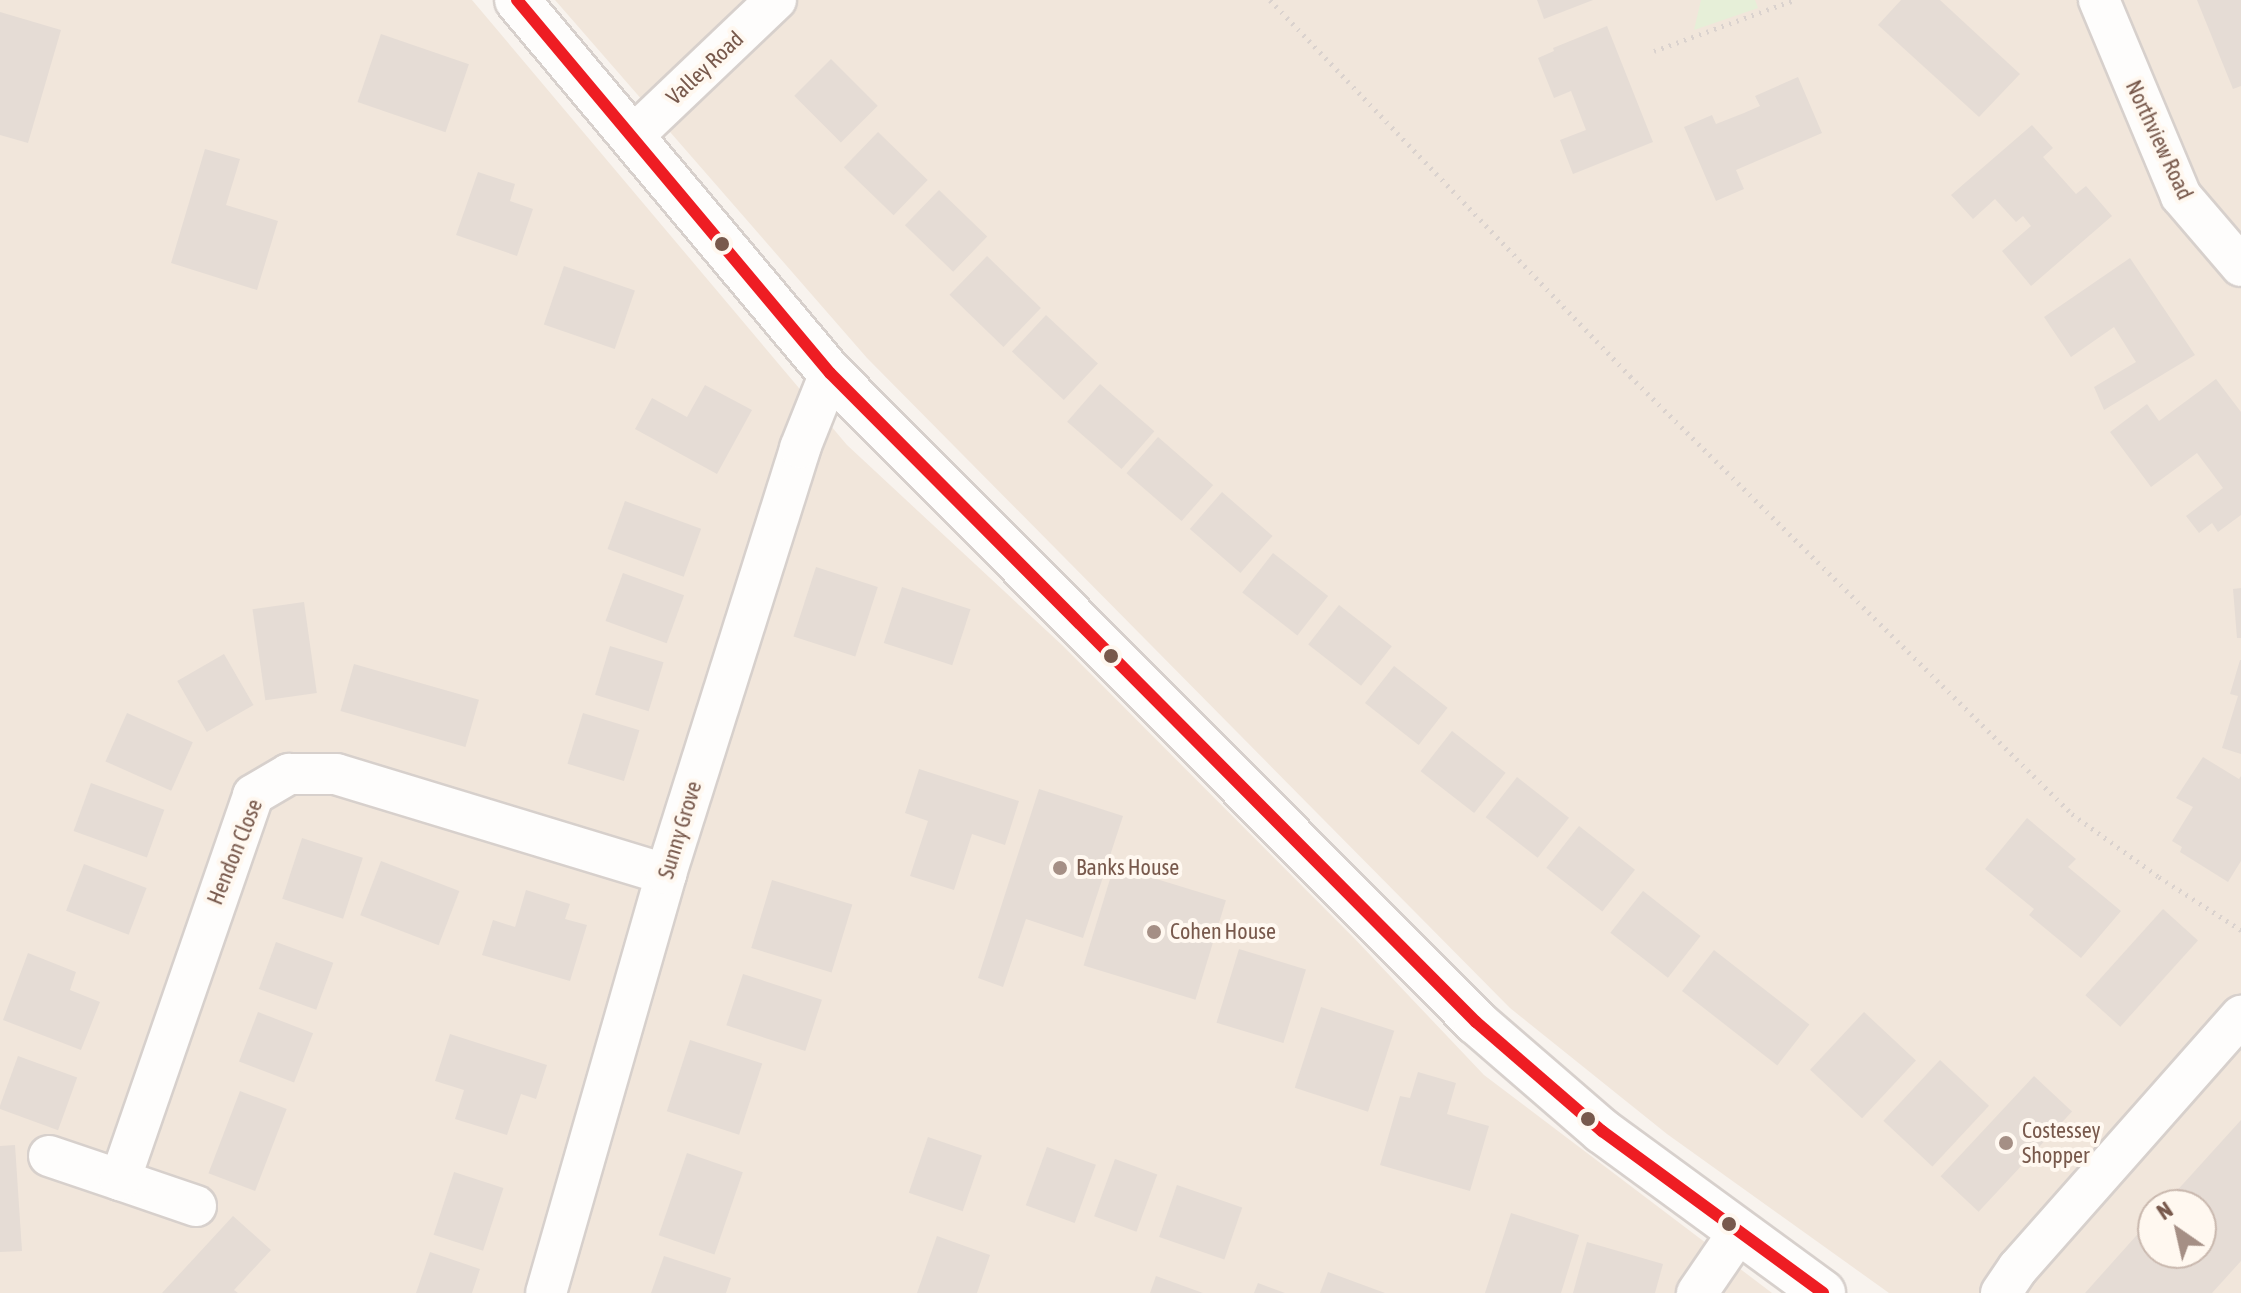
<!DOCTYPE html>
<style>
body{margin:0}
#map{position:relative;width:2241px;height:1293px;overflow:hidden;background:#f8f3ee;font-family:"Asap Condensed",sans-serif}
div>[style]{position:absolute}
.residential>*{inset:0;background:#f1e6db}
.green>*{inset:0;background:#e6efd8}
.building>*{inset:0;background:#e5dcd5;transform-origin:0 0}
.path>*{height:5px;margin-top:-2.5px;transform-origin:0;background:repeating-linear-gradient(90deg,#dad2ce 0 2px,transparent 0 8px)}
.roads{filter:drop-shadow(2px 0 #d7d0cc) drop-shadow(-2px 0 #d7d0cc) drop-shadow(0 2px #d7d0cc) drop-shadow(0 -2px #d7d0cc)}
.minor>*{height:40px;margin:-20px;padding:0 20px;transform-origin:20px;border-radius:20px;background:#fefdfc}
.tertiary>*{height:44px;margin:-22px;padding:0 22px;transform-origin:22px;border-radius:22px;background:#fefdfc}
.bus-1>*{height:12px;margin:-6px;padding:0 6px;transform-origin:6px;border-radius:6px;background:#ee1d23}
.dots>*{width:22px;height:22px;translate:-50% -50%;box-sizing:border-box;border:4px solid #fff8f0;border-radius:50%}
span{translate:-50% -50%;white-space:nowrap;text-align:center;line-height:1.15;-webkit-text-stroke:8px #fff8f0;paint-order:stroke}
.street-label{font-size:22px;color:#78594c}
.poi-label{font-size:22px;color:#78594c}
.left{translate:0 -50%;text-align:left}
.north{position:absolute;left:2137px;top:1189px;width:80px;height:80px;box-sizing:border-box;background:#fff8f0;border:2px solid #c9b8ae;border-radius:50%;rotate:326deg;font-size:22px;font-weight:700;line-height:32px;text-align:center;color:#78594c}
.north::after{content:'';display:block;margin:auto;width:28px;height:36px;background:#a58f85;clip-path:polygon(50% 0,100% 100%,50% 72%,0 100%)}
</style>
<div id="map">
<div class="residential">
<div style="clip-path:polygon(0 0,472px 0,847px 445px,1062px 645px,1355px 939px,1484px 1075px,1772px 1293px,0 1293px)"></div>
<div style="clip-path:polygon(evenodd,555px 0,2241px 0,2241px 1293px,1889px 1293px,1667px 1134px,1510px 1008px,867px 358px,555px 0,2153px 1205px,2201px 1205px,2201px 1253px,2153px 1253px,2153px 1205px)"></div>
</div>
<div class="green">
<div style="clip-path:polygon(1701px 0,1755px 0,1758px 8px,1694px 30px)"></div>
</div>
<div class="building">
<div style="clip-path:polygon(1537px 0,1593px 0,1544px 19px)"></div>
<div style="clip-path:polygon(1901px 0,1940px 0,2020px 74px,1979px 117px,1878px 25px)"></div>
<div style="clip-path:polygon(2197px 0,2241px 0,2241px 86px,2233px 89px)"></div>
<div style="clip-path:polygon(0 12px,61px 30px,28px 143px,0 135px)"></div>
<div style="clip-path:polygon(1607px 26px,1653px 142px,1573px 174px,1560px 140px,1586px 130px,1571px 91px,1554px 98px,1538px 58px,1554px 51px,1553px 48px)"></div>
<div style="left:381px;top:34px;width:93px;height:72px;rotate:19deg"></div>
<div style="left:831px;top:59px;width:66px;height:52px;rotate:45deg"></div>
<div style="clip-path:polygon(1798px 77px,1822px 133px,1736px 170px,1744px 189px,1716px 201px,1684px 127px,1712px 115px,1716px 124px,1744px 113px,1760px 106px,1755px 96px)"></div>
<div style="clip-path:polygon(2032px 125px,2053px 148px,2043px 157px,2076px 194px,2086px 186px,2112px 216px,2031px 286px,2002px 251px,2031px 226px,2023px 216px,2016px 222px,1995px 199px,1973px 219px,1951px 195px)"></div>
<div style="left:878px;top:132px;width:69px;height:49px;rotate:44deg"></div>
<div style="clip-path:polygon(205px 149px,240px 159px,226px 205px,278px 221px,257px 290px,171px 263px)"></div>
<div style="clip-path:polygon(478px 172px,515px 184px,510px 201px,533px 209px,517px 256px,456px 235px)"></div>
<div style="left:939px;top:190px;width:67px;height:49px;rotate:44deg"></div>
<div style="left:987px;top:256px;width:75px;height:54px;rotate:44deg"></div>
<div style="clip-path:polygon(2130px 258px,2195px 355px,2104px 410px,2094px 387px,2136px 362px,2114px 327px,2071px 357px,2044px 317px)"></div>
<div style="left:564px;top:266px;width:75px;height:62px;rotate:19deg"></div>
<div style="left:1046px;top:315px;width:71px;height:50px;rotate:43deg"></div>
<div style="clip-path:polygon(2216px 379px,2241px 412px,2241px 515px,2218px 532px,2212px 523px,2199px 533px,2186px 516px,2223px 488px,2197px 453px,2151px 487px,2110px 432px,2147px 404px,2159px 421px)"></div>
<div style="left:1100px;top:384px;width:72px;height:50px;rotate:41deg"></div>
<div style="clip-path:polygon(705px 385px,752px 410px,717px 474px,635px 429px,652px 398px,687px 417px)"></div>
<div style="left:1158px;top:437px;width:73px;height:48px;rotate:41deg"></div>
<div style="left:1222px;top:492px;width:67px;height:49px;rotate:41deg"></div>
<div style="left:625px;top:501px;width:81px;height:51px;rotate:20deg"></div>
<div style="left:1273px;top:553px;width:70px;height:50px;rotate:38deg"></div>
<div style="left:816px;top:567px;width:65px;height:73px;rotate:18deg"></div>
<div style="left:623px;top:573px;width:65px;height:51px;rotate:20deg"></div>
<div style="left:902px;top:587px;width:72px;height:59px;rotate:18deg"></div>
<div style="clip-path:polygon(2241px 588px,2241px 638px,2237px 638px,2233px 589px)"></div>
<div style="left:304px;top:602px;width:92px;height:52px;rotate:82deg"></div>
<div style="left:1339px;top:605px;width:67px;height:50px;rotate:38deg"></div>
<div style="left:610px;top:646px;width:56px;height:51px;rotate:17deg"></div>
<div style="left:224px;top:654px;width:59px;height:54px;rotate:60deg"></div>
<div style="clip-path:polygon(2240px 660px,2241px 660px,2241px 754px,2222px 748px,2238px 696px,2230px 694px)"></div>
<div style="left:354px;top:664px;width:130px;height:49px;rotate:16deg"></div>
<div style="left:1394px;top:666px;width:68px;height:47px;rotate:38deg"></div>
<div style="left:127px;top:713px;width:72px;height:53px;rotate:24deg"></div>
<div style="left:583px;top:713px;width:59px;height:53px;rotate:17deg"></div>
<div style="left:1452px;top:731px;width:68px;height:51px;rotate:38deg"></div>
<div style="clip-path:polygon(2203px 757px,2239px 779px,2241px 776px,2241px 861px,2228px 882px,2180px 852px,2182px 847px,2172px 841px,2193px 807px,2176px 798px)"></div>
<div style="clip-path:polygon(919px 769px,1019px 801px,1005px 845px,972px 834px,954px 890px,910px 876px,928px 821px,905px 813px)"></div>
<div style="left:1517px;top:777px;width:66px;height:51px;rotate:38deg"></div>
<div style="left:91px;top:783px;width:78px;height:51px;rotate:20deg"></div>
<div style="clip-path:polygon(1039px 789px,1123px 816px,1083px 938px,1026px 919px,1003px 987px,978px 978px)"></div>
<div style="clip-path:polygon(2027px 818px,2076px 859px,2068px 867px,2121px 911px,2081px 958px,2029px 915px,2034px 909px,1985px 869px)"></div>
<div style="left:1579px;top:826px;width:71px;height:53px;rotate:38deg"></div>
<div style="left:302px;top:838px;width:64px;height:64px;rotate:18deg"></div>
<div style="left:381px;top:861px;width:84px;height:58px;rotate:21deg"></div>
<div style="left:84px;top:864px;width:67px;height:50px;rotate:21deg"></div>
<div style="left:1114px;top:866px;width:117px;height:104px;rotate:17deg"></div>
<div style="left:772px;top:880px;width:84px;height:71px;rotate:17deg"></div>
<div style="clip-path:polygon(526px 890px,570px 904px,565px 919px,587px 925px,570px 981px,482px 955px,493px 920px,515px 927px)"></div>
<div style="left:1643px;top:891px;width:73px;height:53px;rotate:38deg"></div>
<div style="left:2163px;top:909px;width:47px;height:116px;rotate:42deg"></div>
<div style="left:276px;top:942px;width:61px;height:50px;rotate:20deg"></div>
<div style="left:1239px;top:949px;width:70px;height:77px;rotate:17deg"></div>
<div style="left:1714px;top:950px;width:121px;height:52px;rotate:38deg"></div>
<div style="clip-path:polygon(28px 953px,76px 972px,70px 990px,100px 1002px,81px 1050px,3px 1020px)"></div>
<div style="left:743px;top:974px;width:83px;height:54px;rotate:18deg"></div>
<div style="left:1321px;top:1007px;width:77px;height:85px;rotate:18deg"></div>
<div style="left:258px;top:1012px;width:59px;height:53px;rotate:21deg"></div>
<div style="left:1864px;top:1012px;width:71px;height:79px;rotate:43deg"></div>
<div style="clip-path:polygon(450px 1034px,547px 1065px,536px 1099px,521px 1094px,507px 1135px,455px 1119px,464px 1090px,435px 1081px)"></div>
<div style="left:690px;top:1040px;width:76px;height:75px;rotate:18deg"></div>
<div style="left:18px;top:1056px;width:63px;height:56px;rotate:20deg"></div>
<div style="left:1940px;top:1060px;width:67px;height:83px;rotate:43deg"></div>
<div style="clip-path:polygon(1418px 1072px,1456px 1083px,1447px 1114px,1489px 1126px,1470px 1191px,1380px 1165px,1400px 1096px,1410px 1098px)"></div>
<div style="left:2034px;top:1076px;width:52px;height:137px;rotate:43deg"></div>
<div style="left:240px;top:1091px;width:50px;height:88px;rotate:21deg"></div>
<div style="clip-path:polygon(2241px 1120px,2241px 1261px,2212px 1293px,2085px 1293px,2153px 1217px,2153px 1253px,2201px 1253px,2201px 1205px,2164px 1205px)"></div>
<div style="left:928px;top:1137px;width:57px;height:59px;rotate:19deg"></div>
<div style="clip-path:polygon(15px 1145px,22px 1251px,0 1252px,0 1146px)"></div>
<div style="left:1047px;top:1147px;width:52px;height:62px;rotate:20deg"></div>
<div style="left:687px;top:1153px;width:59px;height:87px;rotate:19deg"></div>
<div style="left:1115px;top:1159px;width:45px;height:61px;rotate:20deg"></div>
<div style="left:454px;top:1172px;width:52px;height:66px;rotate:18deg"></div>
<div style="left:1177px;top:1185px;width:69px;height:55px;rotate:19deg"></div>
<div style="clip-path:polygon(1511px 1213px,1579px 1235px,1561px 1293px,1485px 1293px)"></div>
<div style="clip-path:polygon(233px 1216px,271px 1250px,234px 1290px,238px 1293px,162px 1293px)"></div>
<div style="clip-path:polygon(937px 1236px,990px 1255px,977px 1293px,917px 1293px)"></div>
<div style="clip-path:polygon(1587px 1242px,1663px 1264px,1655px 1293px,1573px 1293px)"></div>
<div style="clip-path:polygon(430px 1252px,480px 1269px,472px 1293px,416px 1293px)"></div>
<div style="clip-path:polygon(664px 1256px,731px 1278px,726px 1293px,651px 1293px)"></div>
<div style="clip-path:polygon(1328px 1272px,1385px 1293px,1320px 1293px)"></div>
<div style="clip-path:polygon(1156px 1276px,1203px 1293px,1150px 1293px)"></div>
<div style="clip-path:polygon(1258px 1283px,1285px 1293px,1254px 1293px)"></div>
</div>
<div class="path">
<div style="left:1270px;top:0;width:521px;rotate:46.25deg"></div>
<div style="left:1630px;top:376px;width:622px;rotate:44.74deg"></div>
<div style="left:2072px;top:814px;width:107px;rotate:35.9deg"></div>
<div style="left:2159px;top:877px;width:98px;rotate:32.9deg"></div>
<div style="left:1654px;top:51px;width:149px;rotate:-20deg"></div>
</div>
<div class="roads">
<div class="minor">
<div style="left:2099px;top:0;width:212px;rotate:67.3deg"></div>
<div style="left:2181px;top:196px;width:92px;rotate:49.4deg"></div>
<div style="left:634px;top:135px;width:196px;rotate:-43.6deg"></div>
<div style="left:49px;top:1156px;width:75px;rotate:18.7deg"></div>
<div style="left:196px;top:1206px;width:80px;rotate:-161.1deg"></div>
<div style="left:120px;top:1180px;width:407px;rotate:-70.9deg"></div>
<div style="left:253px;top:795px;width:42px;rotate:-30.3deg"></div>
<div style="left:289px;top:774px;width:47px"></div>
<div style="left:336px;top:774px;width:345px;rotate:16.9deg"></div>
<div style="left:546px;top:1293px;width:436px;rotate:-74deg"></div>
<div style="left:666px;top:874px;width:447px;rotate:-72.5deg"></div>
<div style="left:800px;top:448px;width:81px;rotate:-68.2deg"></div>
<div style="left:1697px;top:1293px;width:73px;rotate:-55.7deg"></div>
<div style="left:2001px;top:1293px;width:30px;rotate:-56deg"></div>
<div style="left:2018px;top:1268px;width:337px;rotate:-48.5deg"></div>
</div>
<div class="tertiary">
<div style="left:517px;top:0;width:487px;rotate:50deg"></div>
<div style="left:830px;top:373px;width:916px;rotate:45.13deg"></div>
<div style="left:1476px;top:1022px;width:167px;rotate:40.9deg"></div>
<div style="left:1602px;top:1131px;width:274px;rotate:36.2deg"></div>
</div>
</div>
<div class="bus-1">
<div style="left:517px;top:0;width:487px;rotate:50deg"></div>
<div style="left:830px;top:373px;width:916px;rotate:45.13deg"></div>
<div style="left:1476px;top:1022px;width:167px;rotate:40.9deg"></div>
<div style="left:1602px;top:1131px;width:274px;rotate:36.2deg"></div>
</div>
<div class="dots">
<div style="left:722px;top:244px;background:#78594c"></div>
<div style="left:1111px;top:656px;background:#78594c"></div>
<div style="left:1060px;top:868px;background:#a58f85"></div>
<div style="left:1154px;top:932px;background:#a58f85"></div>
<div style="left:1588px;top:1119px;background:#78594c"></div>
<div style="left:2006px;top:1143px;background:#a58f85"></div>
<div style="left:1729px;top:1224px;background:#78594c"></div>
</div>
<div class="street-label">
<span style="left:705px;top:68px;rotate:-43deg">Valley Road</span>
<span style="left:2159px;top:140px;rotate:65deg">Northview Road</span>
<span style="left:680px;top:830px;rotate:-73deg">Sunny Grove</span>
<span style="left:235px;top:852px;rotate:-68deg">Hendon Close</span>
</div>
<div class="poi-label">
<span class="left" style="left:1076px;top:868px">Banks House</span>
<span class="left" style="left:1170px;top:932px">Cohen House</span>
<span class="left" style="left:2022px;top:1143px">Costessey<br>Shopper</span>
</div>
<div class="north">N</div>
</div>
